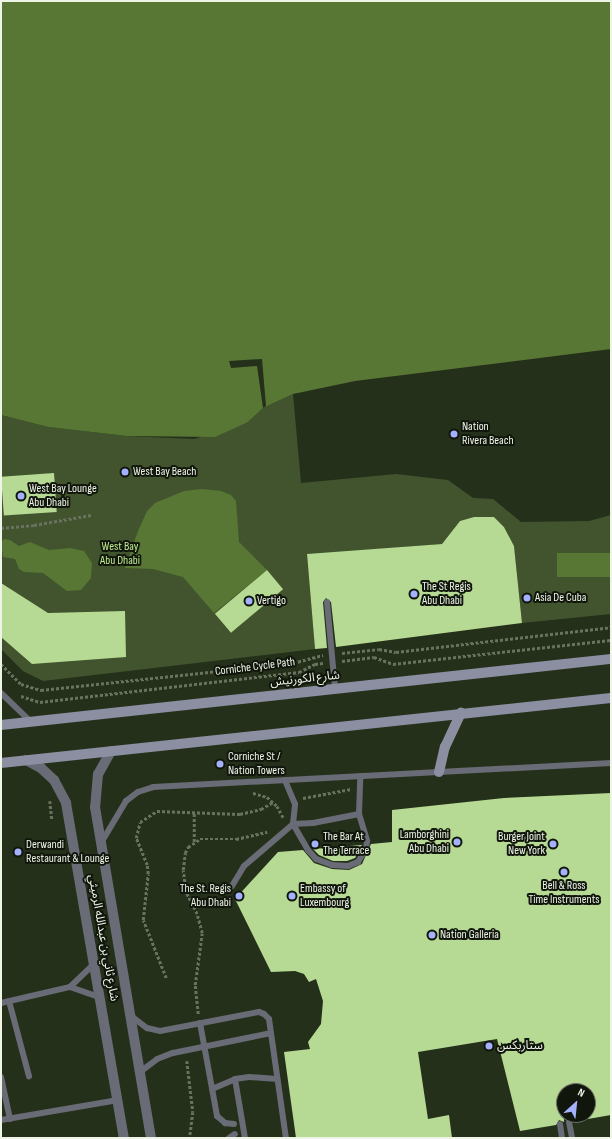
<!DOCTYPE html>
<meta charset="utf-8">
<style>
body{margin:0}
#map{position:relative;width:612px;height:1139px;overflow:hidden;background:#25301a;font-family:"Sofia Sans Condensed","Noto Sans Arabic",sans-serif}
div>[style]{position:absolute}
.green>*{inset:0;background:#41542e}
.water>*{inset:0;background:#587735;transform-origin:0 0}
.pier>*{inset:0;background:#25301a}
.building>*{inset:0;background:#b6da94;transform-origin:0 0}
.path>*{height:2.5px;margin-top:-1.25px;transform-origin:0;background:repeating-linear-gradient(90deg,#69725f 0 3px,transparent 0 5px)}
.service>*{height:6px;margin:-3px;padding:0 3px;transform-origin:3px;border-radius:3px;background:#696b76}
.minor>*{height:10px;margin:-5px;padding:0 5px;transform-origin:5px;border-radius:5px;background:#696b76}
.secondary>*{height:10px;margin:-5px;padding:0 5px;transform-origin:5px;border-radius:5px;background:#8b8fa1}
.dots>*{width:11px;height:11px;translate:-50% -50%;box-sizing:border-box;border:2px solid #11160c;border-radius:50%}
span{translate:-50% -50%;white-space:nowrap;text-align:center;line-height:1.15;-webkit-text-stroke:4px #11160c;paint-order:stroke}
.poi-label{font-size:12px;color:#eef5e7}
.left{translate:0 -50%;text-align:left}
.right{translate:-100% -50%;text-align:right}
.park-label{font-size:12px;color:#beec8f}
.street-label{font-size:12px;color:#eef5e7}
.frame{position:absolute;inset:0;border:2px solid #eef5e7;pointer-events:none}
.north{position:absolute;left:556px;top:1083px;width:40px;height:40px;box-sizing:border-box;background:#11160c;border:1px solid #696f64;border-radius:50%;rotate:27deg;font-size:11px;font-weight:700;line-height:16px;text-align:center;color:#eef5e7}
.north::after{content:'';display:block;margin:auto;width:14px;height:18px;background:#a4b1fc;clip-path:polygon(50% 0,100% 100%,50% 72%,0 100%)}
</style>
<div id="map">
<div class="green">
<div style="clip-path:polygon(293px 394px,301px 483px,396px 474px,448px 480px,473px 498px,493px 499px,521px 522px,589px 521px,611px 515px,611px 614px,522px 623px,514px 546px,504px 527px,494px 517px,474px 517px,460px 521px,442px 544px,307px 555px,315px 649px,43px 681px,23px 671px,1px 649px,1px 415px,48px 427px,127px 436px,194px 439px,248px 422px,263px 408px)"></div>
</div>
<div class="water">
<div style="clip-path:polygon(1px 1px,611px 1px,611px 349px,355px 381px,293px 394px,263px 408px,248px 422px,215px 437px,127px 436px,48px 427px,1px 415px)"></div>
<div style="clip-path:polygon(202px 489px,221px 491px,231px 495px,236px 501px,239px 542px,267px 570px,214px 613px,183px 577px,153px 569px,125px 568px,138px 531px,147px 511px,155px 503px,184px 491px)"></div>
<div style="clip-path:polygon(4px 539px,10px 540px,19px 546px,30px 542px,49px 550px,70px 548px,84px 551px,92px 563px,91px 578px,81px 590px,67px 591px,43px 573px,24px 572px,19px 569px,15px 559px,3px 557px,1px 542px)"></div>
<div style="left:611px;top:553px;width:24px;height:54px;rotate:90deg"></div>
</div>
<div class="pier">
<div style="clip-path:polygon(262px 359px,266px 406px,263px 408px,257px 366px,231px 368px,229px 361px)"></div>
</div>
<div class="building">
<div style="left:54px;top:473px;width:39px;height:53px;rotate:86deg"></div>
<div style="clip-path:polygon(474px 517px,494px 517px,504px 527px,514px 546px,522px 623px,336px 647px,331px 602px,326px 598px,323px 602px,327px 648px,315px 649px,307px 554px,442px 544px,460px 521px)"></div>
<div style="left:267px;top:570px;width:25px;height:68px;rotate:50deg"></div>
<div style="clip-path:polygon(1px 583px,48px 613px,125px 611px,126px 657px,32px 664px,1px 637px)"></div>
<div style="clip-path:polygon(611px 793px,611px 1115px,588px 1119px,588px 1091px,564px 1091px,564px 1122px,559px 1120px,556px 1125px,520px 1131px,497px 1039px,418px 1052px,428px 1119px,449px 1115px,452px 1138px,296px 1138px,284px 1052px,310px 1049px,308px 1042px,321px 1024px,323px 1001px,316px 979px,309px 982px,304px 974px,295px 971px,271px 972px,235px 899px,278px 852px,303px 850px,314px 863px,332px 869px,349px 870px,362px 864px,371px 844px,392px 842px,392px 810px,504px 798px)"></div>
<div style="clip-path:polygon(362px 845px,355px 858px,347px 861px,333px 861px,319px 855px,313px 849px)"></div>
</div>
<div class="path">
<div style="left:1px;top:528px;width:33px;rotate:-5deg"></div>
<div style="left:34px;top:525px;width:58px;rotate:-10deg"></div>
<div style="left:342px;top:653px;width:37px;rotate:-6deg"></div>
<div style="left:379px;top:649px;width:17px;rotate:10deg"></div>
<div style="left:396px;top:652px;width:216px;rotate:-6.6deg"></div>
<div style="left:342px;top:661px;width:32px;rotate:-7deg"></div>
<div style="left:374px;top:657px;width:20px;rotate:20deg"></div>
<div style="left:393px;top:664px;width:219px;rotate:-6.3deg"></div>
<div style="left:1px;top:664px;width:28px;rotate:45deg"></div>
<div style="left:21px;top:684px;width:21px;rotate:17deg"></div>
<div style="left:41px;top:690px;width:253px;rotate:-6.1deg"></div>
<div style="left:293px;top:663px;width:31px;rotate:-15deg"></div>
<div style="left:21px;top:696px;width:20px;rotate:18deg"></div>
<div style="left:40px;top:702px;width:261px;rotate:-6.6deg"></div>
<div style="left:299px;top:672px;width:18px;rotate:-27deg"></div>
<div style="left:315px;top:664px;width:8px;rotate:-7deg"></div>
<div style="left:253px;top:793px;width:15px;rotate:16deg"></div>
<div style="left:267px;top:797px;width:13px;rotate:42deg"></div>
<div style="left:277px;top:806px;width:13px;rotate:61deg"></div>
<div style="left:303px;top:798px;width:49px;rotate:-10.6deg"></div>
<div style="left:50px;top:801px;width:18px;rotate:84deg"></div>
<div style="left:194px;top:842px;width:29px;rotate:-90deg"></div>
<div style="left:166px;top:978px;width:62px;rotate:-111.6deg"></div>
<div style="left:143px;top:920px;width:46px;rotate:-83.8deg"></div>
<div style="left:148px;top:874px;width:9px;rotate:-96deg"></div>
<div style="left:147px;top:865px;width:29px;rotate:-112deg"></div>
<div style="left:136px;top:838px;width:16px;rotate:-76deg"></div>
<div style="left:140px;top:822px;width:20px;rotate:-33deg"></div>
<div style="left:157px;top:811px;width:83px;rotate:2.1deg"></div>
<div style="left:240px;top:814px;width:22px;rotate:-13deg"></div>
<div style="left:261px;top:809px;width:14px;rotate:-30deg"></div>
<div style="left:198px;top:1014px;width:29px;rotate:-96deg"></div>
<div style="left:195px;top:985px;width:52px;rotate:-82.3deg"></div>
<div style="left:202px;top:933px;width:20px;rotate:-105deg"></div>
<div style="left:197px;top:914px;width:25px;rotate:-117deg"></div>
<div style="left:186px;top:892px;width:22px;rotate:-98deg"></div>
<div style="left:183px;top:870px;width:17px;rotate:-83deg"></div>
<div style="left:185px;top:853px;width:7px;rotate:-63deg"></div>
<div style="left:188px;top:847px;width:14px;rotate:-34deg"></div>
<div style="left:200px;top:839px;width:36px"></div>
<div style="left:236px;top:839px;width:32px;rotate:-13deg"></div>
<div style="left:187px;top:1061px;width:51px;rotate:83.3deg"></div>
<div style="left:193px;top:1112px;width:26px;rotate:97deg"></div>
</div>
<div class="service">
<div style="left:327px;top:602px;width:87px;rotate:84.7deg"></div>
<div style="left:1px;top:693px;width:42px;rotate:44deg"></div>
<div style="left:359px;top:814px;width:28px;rotate:73deg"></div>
<div style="left:367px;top:841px;width:8px;rotate:97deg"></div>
<div style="left:366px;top:849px;width:15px;rotate:122deg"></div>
<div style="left:358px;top:862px;width:11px;rotate:158deg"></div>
<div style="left:348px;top:866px;width:16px;rotate:-176deg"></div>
<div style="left:332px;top:865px;width:17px;rotate:-159deg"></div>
<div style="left:316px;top:859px;width:12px;rotate:-132deg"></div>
<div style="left:308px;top:850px;width:30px;rotate:-120deg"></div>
<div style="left:293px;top:824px;width:20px;rotate:-3deg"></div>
<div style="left:313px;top:823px;width:47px;rotate:-11.1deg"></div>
<div style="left:359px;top:814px;width:38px;rotate:-88deg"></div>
<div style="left:101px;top:843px;width:49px;rotate:-59.2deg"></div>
<div style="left:126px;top:801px;width:15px;rotate:-37deg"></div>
<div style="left:138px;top:792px;width:16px;rotate:-18deg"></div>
<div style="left:153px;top:787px;width:459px;rotate:-3deg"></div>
<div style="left:232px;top:886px;width:23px;rotate:-59deg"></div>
<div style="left:244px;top:866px;width:65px;rotate:-40.6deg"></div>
<div style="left:293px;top:824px;width:20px;rotate:-84deg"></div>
<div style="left:295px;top:804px;width:26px;rotate:-113deg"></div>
<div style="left:70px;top:987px;width:33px;rotate:-44deg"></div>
<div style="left:9px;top:1001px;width:78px;rotate:75.1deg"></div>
<div style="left:1px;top:1003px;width:71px;rotate:-13.1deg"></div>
<div style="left:70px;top:987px;width:31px;rotate:19deg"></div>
<div style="left:131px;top:1016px;width:20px;rotate:37deg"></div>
<div style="left:147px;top:1028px;width:13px;rotate:13deg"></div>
<div style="left:160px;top:1031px;width:101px;rotate:-10.9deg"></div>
<div style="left:259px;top:1012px;width:5px;rotate:22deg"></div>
<div style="left:264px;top:1014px;width:7px;rotate:45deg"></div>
<div style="left:269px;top:1019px;width:120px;rotate:81.9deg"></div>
<div style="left:200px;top:1023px;width:95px;rotate:79.6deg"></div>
<div style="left:217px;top:1116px;width:11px;rotate:41deg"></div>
<div style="left:225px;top:1123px;width:9px;rotate:6deg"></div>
<div style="left:140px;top:1072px;width:21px;rotate:-37deg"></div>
<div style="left:157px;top:1059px;width:17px;rotate:-21deg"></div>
<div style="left:173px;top:1053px;width:100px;rotate:-11.5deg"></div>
<div style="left:1px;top:1077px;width:43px;rotate:77.9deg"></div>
<div style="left:235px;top:1079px;width:60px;rotate:80.4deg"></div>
<div style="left:212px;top:1089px;width:25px;rotate:-23deg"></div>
<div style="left:235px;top:1079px;width:14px;rotate:-8deg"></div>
<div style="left:249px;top:1077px;width:28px;rotate:4deg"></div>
<div style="left:1px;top:1120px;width:119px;rotate:-9.7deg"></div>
<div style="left:569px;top:1122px;width:16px;rotate:79deg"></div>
<div style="left:560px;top:1124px;width:14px;rotate:82deg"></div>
<div style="left:229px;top:1138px;width:7px;rotate:-34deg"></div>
</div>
<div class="minor">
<div style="left:111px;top:751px;width:26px;rotate:119deg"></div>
<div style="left:98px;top:774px;width:33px;rotate:95deg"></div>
<div style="left:95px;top:807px;width:336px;rotate:80.4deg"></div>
<div style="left:26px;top:760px;width:17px;rotate:28deg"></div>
<div style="left:41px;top:768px;width:18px;rotate:43deg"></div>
<div style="left:54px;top:780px;width:26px;rotate:62deg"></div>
<div style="left:66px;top:803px;width:340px;rotate:80.2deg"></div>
</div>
<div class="secondary">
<div style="left:1px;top:725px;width:614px;rotate:-6.18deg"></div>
<div style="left:1px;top:763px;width:613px;rotate:-6.08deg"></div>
<div style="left:439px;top:772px;width:26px;rotate:-77deg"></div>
<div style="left:445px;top:747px;width:38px;rotate:-65deg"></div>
</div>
<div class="dots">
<div style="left:454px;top:434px;background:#a4b1fc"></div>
<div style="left:125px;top:472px;background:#a4b1fc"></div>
<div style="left:21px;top:496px;background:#a4b1fc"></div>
<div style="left:414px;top:594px;background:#a4b1fc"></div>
<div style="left:527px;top:598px;background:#a4b1fc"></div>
<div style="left:249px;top:601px;background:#a4b1fc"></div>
<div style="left:220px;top:764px;background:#a4b1fc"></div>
<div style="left:457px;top:842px;background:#a4b1fc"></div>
<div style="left:315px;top:844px;background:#a4b1fc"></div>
<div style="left:553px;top:844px;background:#a4b1fc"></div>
<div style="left:18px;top:852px;background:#a4b1fc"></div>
<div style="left:564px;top:872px;background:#a4b1fc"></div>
<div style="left:239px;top:896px;background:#a4b1fc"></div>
<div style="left:292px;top:896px;background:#a4b1fc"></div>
<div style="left:432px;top:935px;background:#a4b1fc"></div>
<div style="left:489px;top:1046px;background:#a4b1fc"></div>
</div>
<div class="poi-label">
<span class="left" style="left:462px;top:434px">Nation<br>Rivera Beach</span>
<span class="left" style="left:133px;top:472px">West Bay Beach</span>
<span class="left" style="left:29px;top:496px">West Bay Lounge<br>Abu Dhabi</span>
<span class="left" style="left:422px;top:594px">The St Regis<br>Abu Dhabi</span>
<span class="left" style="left:535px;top:598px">Asia De Cuba</span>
<span class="left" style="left:257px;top:601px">Vertigo</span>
<span class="left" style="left:228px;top:764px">Corniche St /<br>Nation Towers</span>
<span class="right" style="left:449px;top:842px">Lamborghini<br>Abu Dhabi</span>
<span class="left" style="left:323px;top:844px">The Bar At<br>The Terrace</span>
<span class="right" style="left:545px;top:844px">Burger Joint<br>New York</span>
<span class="left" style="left:26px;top:852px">Derwandi<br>Restaurant &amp; Lounge</span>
<span style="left:564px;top:893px">Bell &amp; Ross<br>Time Instruments</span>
<span class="right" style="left:231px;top:896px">The St. Regis<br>Abu Dhabi</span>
<span class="left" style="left:300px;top:896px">Embassy of<br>Luxembourg</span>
<span class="left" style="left:440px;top:935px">Nation Galleria</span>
<span class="left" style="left:497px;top:1046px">ستاربكس</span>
</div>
<div class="park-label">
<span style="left:120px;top:554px">West Bay<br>Abu Dhabi</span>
</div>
<div class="street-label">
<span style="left:255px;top:667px;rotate:-7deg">Corniche Cycle Path</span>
<span style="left:305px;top:679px;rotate:-6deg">شارع الكورنيش</span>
<span style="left:103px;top:938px;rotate:80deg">شارع ثاني بن عبدالله الرميثي</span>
</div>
<div class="frame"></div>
<div class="north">N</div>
</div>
